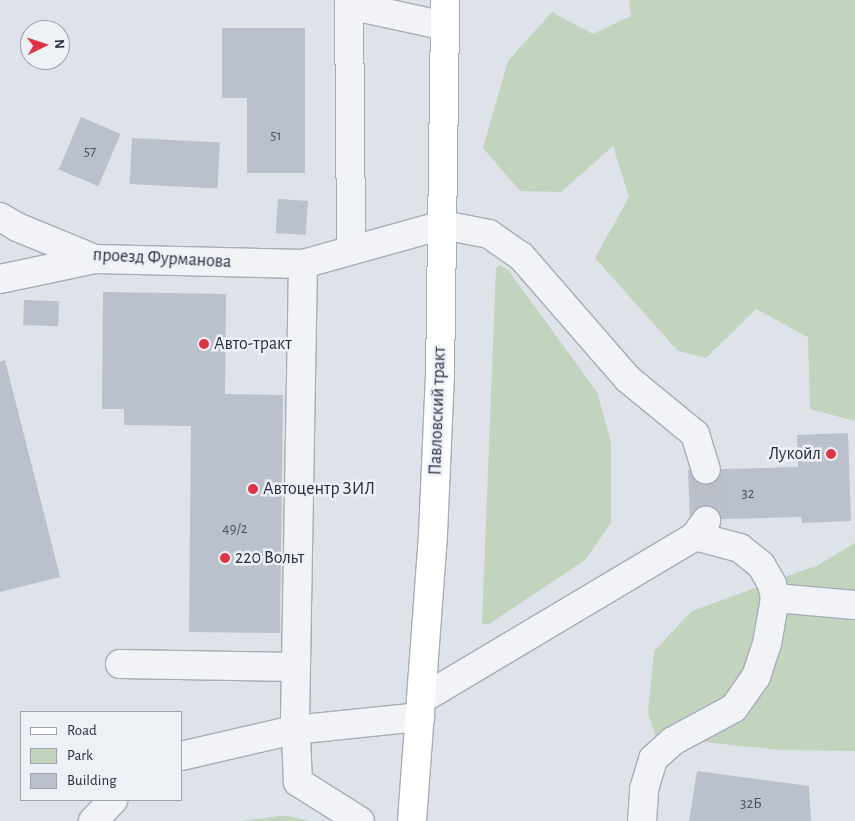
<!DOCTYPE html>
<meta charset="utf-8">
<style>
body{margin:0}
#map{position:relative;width:855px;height:821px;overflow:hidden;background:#dee2e9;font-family:"Alegreya Sans",sans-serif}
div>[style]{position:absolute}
.green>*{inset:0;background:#c2d4be}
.building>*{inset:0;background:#bac0cc;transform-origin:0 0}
.minor-tunnel>*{height:28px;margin-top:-14px;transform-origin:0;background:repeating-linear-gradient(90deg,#b9bec7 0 28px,transparent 0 42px)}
.roads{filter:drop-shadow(1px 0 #a6acb7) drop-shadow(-1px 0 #a6acb7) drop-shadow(0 1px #a6acb7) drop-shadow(0 -1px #a6acb7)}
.minor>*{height:28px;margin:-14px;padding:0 14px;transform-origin:14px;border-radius:14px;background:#f1f3f7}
.major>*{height:28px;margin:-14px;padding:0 14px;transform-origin:14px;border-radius:14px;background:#fff}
.dots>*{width:14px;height:14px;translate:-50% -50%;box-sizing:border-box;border:2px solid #edf1f6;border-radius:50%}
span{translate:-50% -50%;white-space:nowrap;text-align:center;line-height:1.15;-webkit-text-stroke:5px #edf1f6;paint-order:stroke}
.number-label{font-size:15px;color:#4a5264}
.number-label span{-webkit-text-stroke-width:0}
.street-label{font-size:18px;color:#252e41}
.poi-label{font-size:18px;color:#252e41}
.left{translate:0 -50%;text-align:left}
.right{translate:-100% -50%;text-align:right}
.legend{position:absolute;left:20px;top:711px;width:162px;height:90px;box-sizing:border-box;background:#edf1f6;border:1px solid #9da3ae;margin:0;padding:6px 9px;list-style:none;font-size:15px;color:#252e41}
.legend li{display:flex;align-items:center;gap:10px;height:25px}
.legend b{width:25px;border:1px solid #9da3ae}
.north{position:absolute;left:20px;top:20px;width:50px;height:50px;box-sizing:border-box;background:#edf1f6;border:1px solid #9da3ae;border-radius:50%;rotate:86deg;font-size:14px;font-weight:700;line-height:20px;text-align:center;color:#252e41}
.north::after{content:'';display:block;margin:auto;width:18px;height:22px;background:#dc3548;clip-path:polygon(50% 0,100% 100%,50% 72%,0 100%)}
</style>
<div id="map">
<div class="green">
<div style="clip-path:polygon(629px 0,855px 0,855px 421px,810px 409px,808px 337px,756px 309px,706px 358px,678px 351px,595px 258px,629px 197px,613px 146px,561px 192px,520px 191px,483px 148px,508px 61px,552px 12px,593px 34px,631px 16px)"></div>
<div style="clip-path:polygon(500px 265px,508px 270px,597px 392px,611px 442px,611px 523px,585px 560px,489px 624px,482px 624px,496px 268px)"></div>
<div style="clip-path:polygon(855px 543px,855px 751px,780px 750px,656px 737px,648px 714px,654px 651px,692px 611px,818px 565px)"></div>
<div style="clip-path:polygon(288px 816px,311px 821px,242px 821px,279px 816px)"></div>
</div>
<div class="building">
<div style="clip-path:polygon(222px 28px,305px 28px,305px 173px,247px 173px,247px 98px,222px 98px)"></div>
<div style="left:81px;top:117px;width:43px;height:57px;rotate:23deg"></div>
<div style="left:132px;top:138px;width:88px;height:46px;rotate:3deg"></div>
<div style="left:278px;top:199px;width:30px;height:34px;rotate:4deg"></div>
<div style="clip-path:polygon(103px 292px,226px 294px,225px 394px,283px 395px,280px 633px,189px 632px,191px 426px,124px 425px,124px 409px,102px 409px)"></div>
<div style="left:24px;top:300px;width:35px;height:25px;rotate:2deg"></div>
<div style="clip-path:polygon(5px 360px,60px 577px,0 592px,0 362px)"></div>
<div style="clip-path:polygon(848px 433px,851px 521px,802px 523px,801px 517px,690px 520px,688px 470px,798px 467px,797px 435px)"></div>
<div style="clip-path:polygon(697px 771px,809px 786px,811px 821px,689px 821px)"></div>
</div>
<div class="minor-tunnel">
<div style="left:706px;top:469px;width:51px;rotate:88.9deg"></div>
</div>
<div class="roads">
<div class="minor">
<div style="left:349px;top:0;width:5px;rotate:90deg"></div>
<div style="left:349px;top:5px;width:98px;rotate:12.3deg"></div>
<div style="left:349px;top:5px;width:244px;rotate:89.5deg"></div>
<div style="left:0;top:217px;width:20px;rotate:30deg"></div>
<div style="left:17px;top:227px;width:84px;rotate:22.3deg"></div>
<div style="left:95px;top:259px;width:208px;rotate:1.4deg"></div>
<div style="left:303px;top:264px;width:145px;rotate:-15.6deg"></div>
<div style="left:443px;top:225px;width:47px;rotate:11.1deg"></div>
<div style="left:489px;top:234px;width:39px;rotate:35deg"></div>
<div style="left:521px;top:256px;width:163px;rotate:49deg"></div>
<div style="left:628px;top:379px;width:87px;rotate:39.4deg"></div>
<div style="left:695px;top:434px;width:37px;rotate:73deg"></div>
<div style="left:303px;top:264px;width:450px;rotate:91deg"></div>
<div style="left:295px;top:714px;width:68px;rotate:87.5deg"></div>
<div style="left:298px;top:782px;width:73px;rotate:32.2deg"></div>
<div style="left:0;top:279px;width:97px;rotate:-11.9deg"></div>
<div style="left:775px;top:598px;width:80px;rotate:5deg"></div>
<div style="left:120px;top:664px;width:176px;rotate:1deg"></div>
<div style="left:422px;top:699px;width:318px;rotate:-30.8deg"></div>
<div style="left:695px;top:536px;width:19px;rotate:-54deg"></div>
<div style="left:181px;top:756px;width:116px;rotate:-13deg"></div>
<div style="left:294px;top:730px;width:127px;rotate:-5.9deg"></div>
<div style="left:93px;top:821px;width:29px;rotate:-46deg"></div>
<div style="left:642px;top:821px;width:32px;rotate:-86deg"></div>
<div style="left:644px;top:789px;width:31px;rotate:-73deg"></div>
<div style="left:653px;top:759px;width:27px;rotate:-42deg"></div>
<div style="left:673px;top:741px;width:69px;rotate:-28.4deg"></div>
<div style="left:734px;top:708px;width:38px;rotate:-55deg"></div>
<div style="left:756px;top:677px;width:35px;rotate:-72deg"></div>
<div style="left:767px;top:644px;width:47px;rotate:-80.1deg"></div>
<div style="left:775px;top:598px;width:14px;rotate:-102deg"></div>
<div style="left:772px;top:584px;width:22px;rotate:-120deg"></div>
<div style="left:761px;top:565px;width:27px;rotate:-141deg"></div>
<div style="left:740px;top:548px;width:47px;rotate:-165.1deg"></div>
</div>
<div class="major">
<div style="left:412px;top:821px;width:288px;rotate:-85.8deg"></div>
<div style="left:433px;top:534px;width:158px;rotate:-87.5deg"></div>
<div style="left:440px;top:376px;width:376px;rotate:-89.2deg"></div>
</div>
</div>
<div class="dots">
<div style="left:204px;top:344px;background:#dc3548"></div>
<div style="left:831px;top:454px;background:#dc3548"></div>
<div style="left:253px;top:489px;background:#dc3548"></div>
<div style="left:225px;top:558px;background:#dc3548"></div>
</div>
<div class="number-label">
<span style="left:276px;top:136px">51</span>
<span style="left:90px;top:152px">57</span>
<span style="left:748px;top:494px">32</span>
<span style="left:235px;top:529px">49/2</span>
<span style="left:751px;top:804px">32Б</span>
</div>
<div class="street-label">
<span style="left:162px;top:259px;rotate:3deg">проезд Фурманова</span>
<span style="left:438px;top:411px;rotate:-88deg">Павловский тракт</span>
</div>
<div class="poi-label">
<span class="left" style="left:214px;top:344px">Авто-тракт</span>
<span class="right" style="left:821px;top:454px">Лукойл</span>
<span class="left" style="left:263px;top:489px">Автоцентр ЗИЛ</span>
<span class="left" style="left:235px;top:558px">220 Вольт</span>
</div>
<ul class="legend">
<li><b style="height:6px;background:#fff"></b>Road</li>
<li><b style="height:14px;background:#c2d4be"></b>Park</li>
<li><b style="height:14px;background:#bac0cc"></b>Building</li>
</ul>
<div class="north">N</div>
</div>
